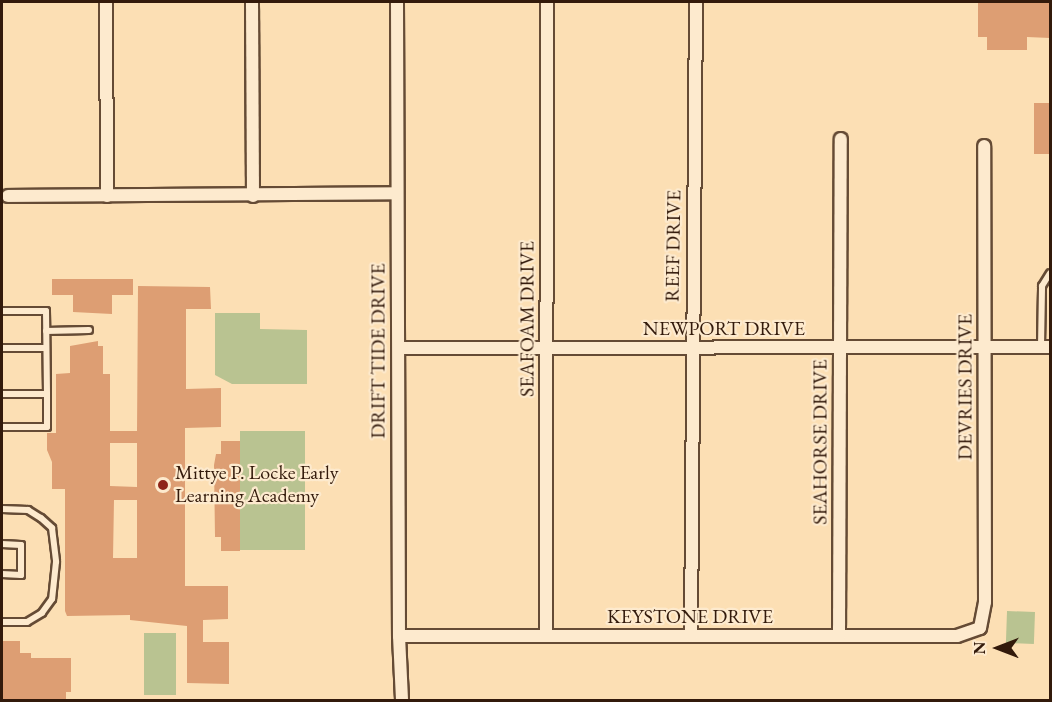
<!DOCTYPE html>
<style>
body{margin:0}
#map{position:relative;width:1052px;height:702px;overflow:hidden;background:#fcdfb4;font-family:"EB Garamond",serif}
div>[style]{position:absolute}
.green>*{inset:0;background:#b9c391;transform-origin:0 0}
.building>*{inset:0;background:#dd9e73;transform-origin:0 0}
.roads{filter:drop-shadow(2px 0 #654b35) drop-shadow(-2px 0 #654b35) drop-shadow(0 2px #654b35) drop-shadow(0 -2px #654b35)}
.lane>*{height:6px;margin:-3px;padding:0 3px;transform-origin:3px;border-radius:3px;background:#fdeace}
.street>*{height:12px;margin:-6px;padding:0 6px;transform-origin:6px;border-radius:6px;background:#fdeace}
.dots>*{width:16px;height:16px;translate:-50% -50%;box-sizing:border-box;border:3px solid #fdeace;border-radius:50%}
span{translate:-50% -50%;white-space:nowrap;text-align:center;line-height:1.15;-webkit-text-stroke:4.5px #fdeace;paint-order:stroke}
.street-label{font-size:20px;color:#331a0b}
.poi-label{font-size:20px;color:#331a0b}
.left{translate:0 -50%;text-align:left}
.frame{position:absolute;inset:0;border:3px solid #331a0b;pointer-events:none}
.north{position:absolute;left:968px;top:618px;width:60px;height:60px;-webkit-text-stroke:4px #fdeace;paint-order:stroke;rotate:270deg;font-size:16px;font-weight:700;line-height:24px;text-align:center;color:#331a0b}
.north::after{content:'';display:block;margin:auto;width:21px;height:27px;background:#331a0b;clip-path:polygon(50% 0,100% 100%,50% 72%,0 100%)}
</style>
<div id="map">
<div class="green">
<div style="clip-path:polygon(215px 313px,260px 313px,260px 329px,307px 330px,307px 384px,232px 384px,215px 375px)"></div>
<div style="left:305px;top:431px;width:119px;height:65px;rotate:90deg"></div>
<div style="left:1035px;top:612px;width:32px;height:28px;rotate:92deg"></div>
<div style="left:144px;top:633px;width:32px;height:62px"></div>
</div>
<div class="building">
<div style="clip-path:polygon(978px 2px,1050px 2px,1050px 38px,1027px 37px,1027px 50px,987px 50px,987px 37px,978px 37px)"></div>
<div style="left:1034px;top:103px;width:16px;height:51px"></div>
<div style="clip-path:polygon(52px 279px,133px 279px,133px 295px,112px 295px,112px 314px,73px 312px,73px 295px,52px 295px)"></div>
<div style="clip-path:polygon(evenodd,138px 286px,210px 287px,211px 309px,186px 309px,186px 389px,221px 388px,221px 427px,185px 428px,185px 586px,228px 586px,228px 619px,203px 620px,203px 642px,229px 642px,229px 684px,187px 683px,187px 626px,130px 620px,130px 615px,67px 616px,65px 611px,65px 489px,52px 489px,52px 462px,47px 450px,47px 433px,56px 433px,56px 374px,70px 373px,70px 346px,98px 341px,98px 346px,103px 346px,103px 374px,110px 374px,110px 431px,137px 431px,138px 286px,110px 443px,137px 443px,137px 487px,110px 486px,110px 443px,138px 286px,114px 500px,137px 500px,137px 558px,113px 558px,114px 500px)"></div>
<div style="clip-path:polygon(221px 441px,240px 441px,240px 551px,221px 551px,221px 537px,215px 537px,214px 465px,216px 454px,221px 454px)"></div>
<div style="clip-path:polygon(2px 641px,20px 641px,20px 653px,31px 653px,31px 658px,71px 658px,71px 692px,66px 692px,66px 700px,2px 700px)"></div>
</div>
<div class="roads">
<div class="lane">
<div style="left:2px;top:311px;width:44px"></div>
<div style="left:46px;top:311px;width:83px;rotate:89.3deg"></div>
<div style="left:47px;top:394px;width:33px;rotate:90deg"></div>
<div style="left:47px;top:427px;width:45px;rotate:180deg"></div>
<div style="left:46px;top:331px;width:43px;rotate:-1.3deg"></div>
<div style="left:1041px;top:346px;width:60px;rotate:-89deg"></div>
<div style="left:1042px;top:286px;width:15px;rotate:-58deg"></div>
<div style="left:2px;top:348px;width:44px"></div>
<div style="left:2px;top:394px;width:45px"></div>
<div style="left:2px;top:509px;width:26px;rotate:2deg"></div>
<div style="left:28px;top:510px;width:15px;rotate:32deg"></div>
<div style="left:41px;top:518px;width:15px;rotate:42deg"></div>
<div style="left:52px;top:528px;width:34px;rotate:83deg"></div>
<div style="left:56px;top:562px;width:37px;rotate:96deg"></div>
<div style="left:52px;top:599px;width:17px;rotate:126deg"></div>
<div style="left:42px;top:613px;width:17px;rotate:149deg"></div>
<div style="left:27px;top:622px;width:25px;rotate:180deg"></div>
<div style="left:2px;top:544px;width:19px;rotate:3deg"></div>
<div style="left:21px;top:545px;width:30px;rotate:90deg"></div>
<div style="left:21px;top:575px;width:19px;rotate:-177deg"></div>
</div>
<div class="street">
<div style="left:106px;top:2px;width:194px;rotate:89.7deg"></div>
<div style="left:252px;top:2px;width:194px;rotate:89.7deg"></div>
<div style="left:397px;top:2px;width:634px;rotate:89.82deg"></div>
<div style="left:399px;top:636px;width:64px;rotate:87.3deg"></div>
<div style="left:8px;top:196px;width:388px;rotate:-0.4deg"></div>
<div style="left:399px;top:348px;width:651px;rotate:-0.09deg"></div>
<div style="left:399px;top:636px;width:558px"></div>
<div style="left:957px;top:636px;width:24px;rotate:-19deg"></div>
<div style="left:980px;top:628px;width:26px;rotate:-79deg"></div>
<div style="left:985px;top:602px;width:456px;rotate:-90.1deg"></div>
<div style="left:546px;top:636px;width:634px;rotate:-89.91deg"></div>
<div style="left:691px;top:636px;width:634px;rotate:-89.55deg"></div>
<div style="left:839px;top:636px;width:497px;rotate:-89.8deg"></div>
</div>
</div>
<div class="dots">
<div style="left:163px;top:485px;background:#8f2418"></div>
</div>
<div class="street-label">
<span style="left:673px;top:246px;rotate:-89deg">REEF DRIVE</span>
<span style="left:527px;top:319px;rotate:-90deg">SEAFOAM DRIVE</span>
<span style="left:724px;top:328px">NEWPORT DRIVE</span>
<span style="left:378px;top:351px;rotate:-90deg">DRIFT TIDE DRIVE</span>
<span style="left:965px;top:387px;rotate:-90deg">DEVRIES DRIVE</span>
<span style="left:820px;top:442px;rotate:-90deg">SEAHORSE DRIVE</span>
<span style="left:690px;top:616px">KEYSTONE DRIVE</span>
</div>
<div class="poi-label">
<span class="left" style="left:175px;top:484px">Mittye P. Locke Early<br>Learning Academy</span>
</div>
<div class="frame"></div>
<div class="north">N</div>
</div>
